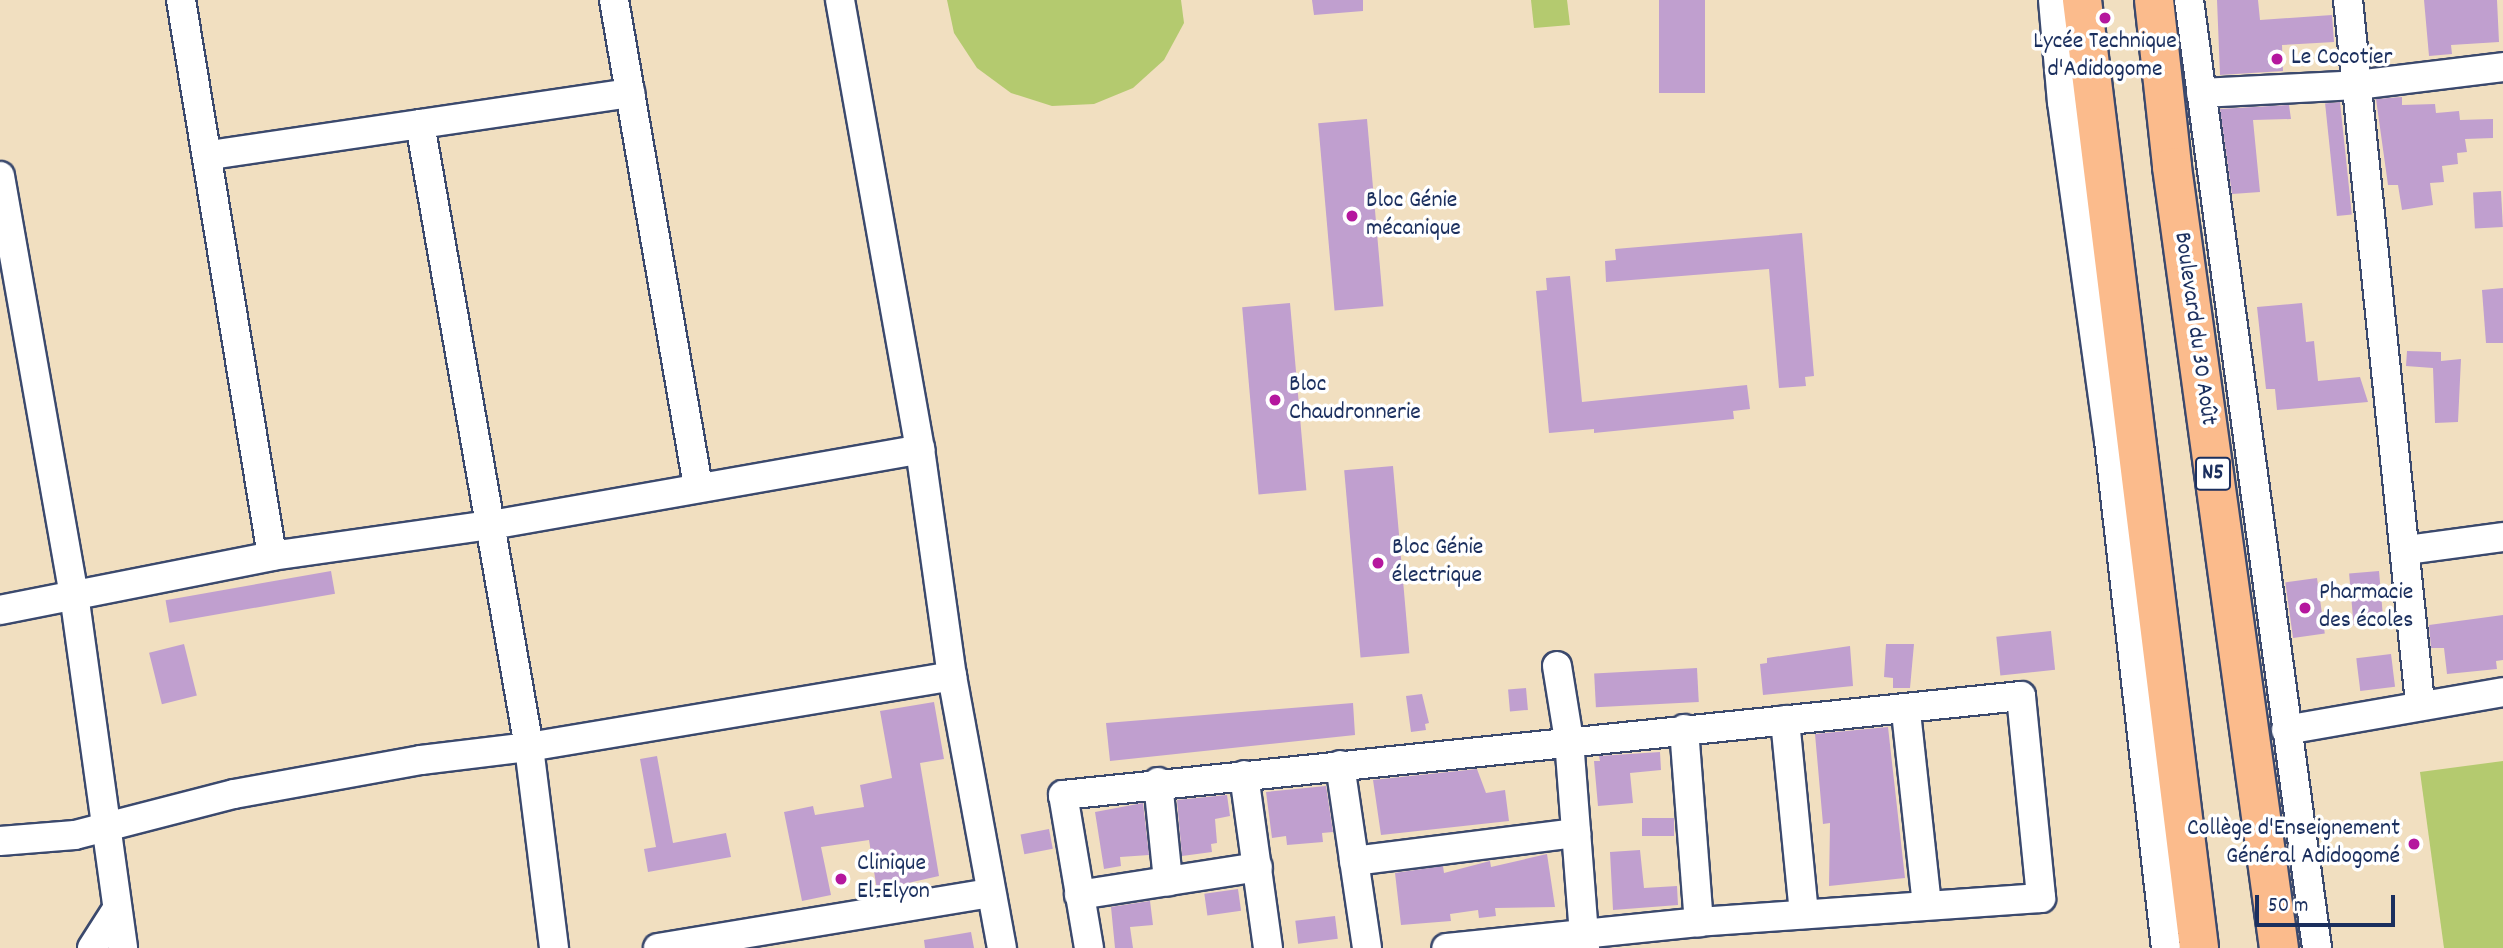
<!DOCTYPE html>
<meta charset="utf-8">
<style>
body{margin:0}
#map{position:relative;width:2503px;height:948px;overflow:hidden;background:#f1dfc0;font-family:Dekko,sans-serif}
div>[style]{position:absolute}
.green>*{inset:0;background:#b4ca6f}
.building>*{inset:0;background:#c09fcf;transform-origin:0 0}
.roads{filter:drop-shadow(2px 0 #3b496d) drop-shadow(-2px 0 #3b496d) drop-shadow(0 2px #3b496d) drop-shadow(0 -2px #3b496d)}
.minor>*{height:28px;margin:-14px;padding:0 14px;transform-origin:14px;border-radius:14px;background:#fff}
.highway>*{height:38px;margin:-19px;padding:0 19px;transform-origin:19px;border-radius:19px;background:#fbbb8c}
.dots>*{width:19px;height:19px;translate:-50% -50%;box-sizing:border-box;border:4px solid #fff;border-radius:50%}
span{translate:-50% -50%;white-space:nowrap;text-align:center;line-height:1.15;-webkit-text-stroke:7px #fff;paint-order:stroke}
.shield-label span{padding:2px 5px;background:#fff;border:2px solid;border-radius:5px;-webkit-text-stroke-width:0}
.shield-label{font-size:23px;color:#1b2f5e;font-weight:700}
.poi-label{font-size:24px;color:#1b2f5e}
.left{translate:0 -50%;text-align:left}
.right{translate:-100% -50%;text-align:right}
.street-label{font-size:24px;color:#1b2f5e}
.scale{position:absolute;left:2255px;top:895px;width:140px;height:32px;box-sizing:border-box;border:4px solid #1b2f5e;border-top:0;padding-left:9px;font-size:21px;line-height:24px;white-space:nowrap;color:#1b2f5e;-webkit-text-stroke:5px #fff;paint-order:stroke}
</style>
<div id="map">
<div class="green">
<div style="clip-path:polygon(947px 0,1181px 0,1184px 23px,1164px 60px,1133px 88px,1094px 104px,1052px 106px,1011px 93px,977px 68px,954px 33px)"></div>
<div style="clip-path:polygon(1531px 0,1567px 0,1570px 25px,1534px 28px)"></div>
<div style="clip-path:polygon(2503px 761px,2503px 948px,2444px 948px,2420px 772px)"></div>
</div>
<div class="building">
<div style="clip-path:polygon(1312px 0,1363px 0,1363px 11px,1314px 15px)"></div>
<div style="left:1659px;top:0;width:46px;height:93px"></div>
<div style="clip-path:polygon(2217px 0,2258px 0,2260px 20px,2332px 15px,2334px 42px,2282px 45px,2283px 71px,2220px 75px)"></div>
<div style="clip-path:polygon(2424px 0,2497px 0,2499px 42px,2451px 45px,2452px 54px,2429px 56px)"></div>
<div style="clip-path:polygon(2402px 97px,2402px 105px,2435px 104px,2436px 113px,2459px 111px,2460px 120px,2493px 119px,2493px 138px,2465px 139px,2467px 152px,2457px 153px,2458px 164px,2442px 166px,2444px 182px,2430px 183px,2433px 205px,2402px 210px,2398px 185px,2388px 185px,2376px 99px)"></div>
<div style="left:2340px;top:102px;width:113px;height:15px;rotate:84deg"></div>
<div style="clip-path:polygon(2289px 105px,2291px 119px,2253px 120px,2260px 192px,2232px 194px,2220px 109px)"></div>
<div style="left:1367px;top:119px;width:188px;height:49px;rotate:85deg"></div>
<div style="left:2501px;top:191px;width:36px;height:28px;rotate:87deg"></div>
<div style="clip-path:polygon(1802px 233px,1814px 376px,1805px 377px,1806px 386px,1779px 388px,1769px 269px,1606px 282px,1605px 261px,1616px 260px,1615px 249px)"></div>
<div style="clip-path:polygon(1570px 276px,1582px 402px,1747px 385px,1750px 409px,1733px 411px,1734px 419px,1594px 433px,1594px 429px,1549px 433px,1536px 291px,1547px 290px,1546px 278px)"></div>
<div style="clip-path:polygon(2503px 288px,2503px 343px,2486px 343px,2482px 290px)"></div>
<div style="left:1290px;top:303px;width:188px;height:48px;rotate:85deg"></div>
<div style="clip-path:polygon(2302px 303px,2306px 342px,2314px 341px,2318px 381px,2360px 377px,2368px 402px,2277px 410px,2275px 389px,2266px 389px,2257px 307px)"></div>
<div style="clip-path:polygon(2407px 351px,2441px 352px,2441px 361px,2461px 359px,2458px 422px,2435px 423px,2433px 368px,2406px 366px)"></div>
<div style="left:1393px;top:466px;width:188px;height:49px;rotate:85deg"></div>
<div style="left:331px;top:571px;width:23px;height:168px;rotate:80deg"></div>
<div style="left:2379px;top:571px;width:52px;height:30px;rotate:85deg"></div>
<div style="left:2317px;top:578px;width:56px;height:32px;rotate:82deg"></div>
<div style="clip-path:polygon(2503px 615px,2503px 660px,2496px 661px,2497px 669px,2447px 674px,2444px 648px,2431px 648px,2429px 625px)"></div>
<div style="left:2051px;top:631px;width:39px;height:55px;rotate:84deg"></div>
<div style="left:184px;top:644px;width:53px;height:36px;rotate:76deg"></div>
<div style="clip-path:polygon(1886px 644px,1914px 644px,1910px 688px,1893px 688px,1893px 678px,1884px 677px)"></div>
<div style="clip-path:polygon(1850px 646px,1853px 686px,1763px 695px,1760px 664px,1767px 663px,1767px 658px)"></div>
<div style="left:2391px;top:654px;width:33px;height:35px;rotate:83deg"></div>
<div style="left:1697px;top:668px;width:34px;height:103px;rotate:87deg"></div>
<div style="left:1526px;top:688px;width:22px;height:18px;rotate:85deg"></div>
<div style="clip-path:polygon(1422px 694px,1429px 723px,1425px 724px,1426px 730px,1411px 732px,1406px 696px)"></div>
<div style="clip-path:polygon(934px 702px,944px 759px,920px 763px,939px 876px,877px 890px,869px 840px,821px 847px,831px 895px,802px 901px,784px 812px,813px 806px,815px 815px,864px 807px,860px 785px,892px 778px,880px 711px)"></div>
<div style="clip-path:polygon(1353px 703px,1355px 735px,1110px 761px,1106px 723px)"></div>
<div style="clip-path:polygon(1888px 727px,1905px 878px,1829px 886px,1830px 823px,1823px 824px,1815px 734px)"></div>
<div style="clip-path:polygon(1660px 752px,1661px 770px,1630px 773px,1633px 803px,1598px 806px,1594px 761px,1600px 761px,1599px 756px)"></div>
<div style="clip-path:polygon(657px 756px,673px 843px,726px 833px,731px 857px,648px 872px,644px 849px,656px 847px,640px 759px)"></div>
<div style="clip-path:polygon(1477px 769px,1486px 793px,1505px 790px,1509px 821px,1381px 835px,1373px 780px)"></div>
<div style="clip-path:polygon(1326px 786px,1333px 832px,1322px 833px,1323px 842px,1287px 845px,1286px 836px,1272px 838px,1266px 792px)"></div>
<div style="clip-path:polygon(1227px 795px,1230px 816px,1215px 819px,1217px 843px,1211px 844px,1212px 852px,1182px 856px,1177px 800px)"></div>
<div style="clip-path:polygon(1143px 803px,1149px 855px,1120px 857px,1121px 866px,1104px 869px,1095px 812px)"></div>
<div style="left:1642px;top:818px;width:32px;height:18px"></div>
<div style="left:1049px;top:829px;width:20px;height:29px;rotate:79deg"></div>
<div style="clip-path:polygon(1640px 850px,1644px 888px,1677px 886px,1678px 905px,1613px 910px,1610px 852px)"></div>
<div style="clip-path:polygon(1547px 854px,1555px 907px,1495px 908px,1496px 916px,1479px 918px,1478px 910px,1450px 914px,1451px 921px,1401px 925px,1395px 873px,1443px 866px,1444px 873px,1490px 861px,1491px 867px)"></div>
<div style="left:1238px;top:889px;width:22px;height:34px;rotate:82deg"></div>
<div style="clip-path:polygon(1150px 901px,1153px 925px,1130px 927px,1133px 948px,1115px 948px,1111px 907px)"></div>
<div style="left:1335px;top:916px;width:23px;height:40px;rotate:83deg"></div>
<div style="clip-path:polygon(971px 932px,974px 948px,925px 948px,924px 940px)"></div>
</div>
<div class="roads">
<div class="minor">
<div style="left:181px;top:0;width:563px;rotate:80.7deg"></div>
<div style="left:614px;top:0;width:495px;rotate:80.2deg"></div>
<div style="left:840px;top:0;width:456px;rotate:79.9deg"></div>
<div style="left:920px;top:449px;width:229px;rotate:82deg"></div>
<div style="left:952px;top:676px;width:277px;rotate:79.6deg"></div>
<div style="left:2053px;top:0;width:102px;rotate:85deg"></div>
<div style="left:2062px;top:102px;width:342px;rotate:82.1deg"></div>
<div style="left:2109px;top:441px;width:510px;rotate:83.59deg"></div>
<div style="left:2189px;top:0;width:957px;rotate:82.31deg"></div>
<div style="left:2348px;top:0;width:707px;rotate:84.15deg"></div>
<div style="left:2201px;top:93px;width:156px;rotate:-2.9deg"></div>
<div style="left:2357px;top:85px;width:147px;rotate:-7deg"></div>
<div style="left:420px;top:124px;width:632px;rotate:80.08deg"></div>
<div style="left:529px;top:747px;width:203px;rotate:82.9deg"></div>
<div style="left:210px;top:155px;width:425px;rotate:-8.4deg"></div>
<div style="left:0;top:176px;width:424px;rotate:80deg"></div>
<div style="left:74px;top:594px;width:357px;rotate:82.1deg"></div>
<div style="left:2407px;top:550px;width:97px;rotate:-7.7deg"></div>
<div style="left:0;top:610px;width:277px;rotate:-11.2deg"></div>
<div style="left:272px;top:556px;width:221px;rotate:-8.1deg"></div>
<div style="left:491px;top:525px;width:436px;rotate:-10deg"></div>
<div style="left:1557px;top:666px;width:75px;rotate:80.8deg"></div>
<div style="left:1569px;top:740px;width:209px;rotate:85.6deg"></div>
<div style="left:1906px;top:712px;width:193px;rotate:83.8deg"></div>
<div style="left:1785px;top:720px;width:195px;rotate:84.4deg"></div>
<div style="left:1684px;top:729px;width:194px;rotate:85.6deg"></div>
<div style="left:2286px;top:730px;width:220px;rotate:-9.9deg"></div>
<div style="left:1340px;top:765px;width:185px;rotate:81.6deg"></div>
<div style="left:1244px;top:775px;width:175px;rotate:82.1deg"></div>
<div style="left:1158px;top:782px;width:100px;rotate:84.2deg"></div>
<div style="left:0;top:841px;width:75px;rotate:-4.6deg"></div>
<div style="left:75px;top:835px;width:164px;rotate:-14.5deg"></div>
<div style="left:234px;top:794px;width:190px;rotate:-10.3deg"></div>
<div style="left:421px;top:760px;width:109px;rotate:-6.9deg"></div>
<div style="left:529px;top:747px;width:429px;rotate:-9.5deg"></div>
<div style="left:1354px;top:861px;width:224px;rotate:-7.2deg"></div>
<div style="left:1079px;top:895px;width:181px;rotate:-8.9deg"></div>
<div style="left:92px;top:948px;width:43px;rotate:-57.4deg"></div>
<div style="left:658px;top:948px;width:337px;rotate:-9.4deg"></div>
<div style="left:1089px;top:948px;width:155px;rotate:-99.6deg"></div>
<div style="left:1063px;top:795px;width:963px;rotate:-5.9deg"></div>
<div style="left:2021px;top:696px;width:203px;rotate:84.3deg"></div>
<div style="left:2041px;top:898px;width:343px;rotate:176deg"></div>
<div style="left:1699px;top:922px;width:254px;rotate:174.1deg"></div>
</div>
<div class="highway">
<div style="left:2082px;top:0;width:955px;rotate:82.96deg"></div>
<div style="left:2154px;top:0;width:168px;rotate:83.8deg"></div>
<div style="left:2172px;top:167px;width:788px;rotate:82.2deg"></div>
</div>
</div>
<div class="dots">
<div style="left:2105px;top:18px;background:#b5179e"></div>
<div style="left:2277px;top:59px;background:#b5179e"></div>
<div style="left:1352px;top:216px;background:#b5179e"></div>
<div style="left:1275px;top:400px;background:#b5179e"></div>
<div style="left:1378px;top:563px;background:#b5179e"></div>
<div style="left:2305px;top:608px;background:#b5179e"></div>
<div style="left:2414px;top:844px;background:#b5179e"></div>
<div style="left:841px;top:879px;background:#b5179e"></div>
</div>
<div class="shield-label">
<span style="left:2213px;top:474px">N5</span>
</div>
<div class="poi-label">
<span style="left:2105px;top:57px">Lycée Technique<br>d'Adidogome</span>
<span class="left" style="left:2291px;top:59px">Le Cocotier</span>
<span class="left" style="left:1366px;top:216px">Bloc Génie<br>mécanique</span>
<span class="left" style="left:1289px;top:400px">Bloc<br>Chaudronnerie</span>
<span class="left" style="left:1392px;top:563px">Bloc Génie<br>électrique</span>
<span class="left" style="left:2319px;top:608px">Pharmacie<br>des écoles</span>
<span class="right" style="left:2400px;top:844px">Collège d'Enseignement<br>Général Adidogomé</span>
<span class="left" style="left:857px;top:879px">Clinique<br>El-Elyon</span>
</div>
<div class="street-label">
<span style="left:2194px;top:329px;rotate:82deg">Boulevard du 30 Août</span>
</div>
<div class="scale">50 m</div>
</div>
